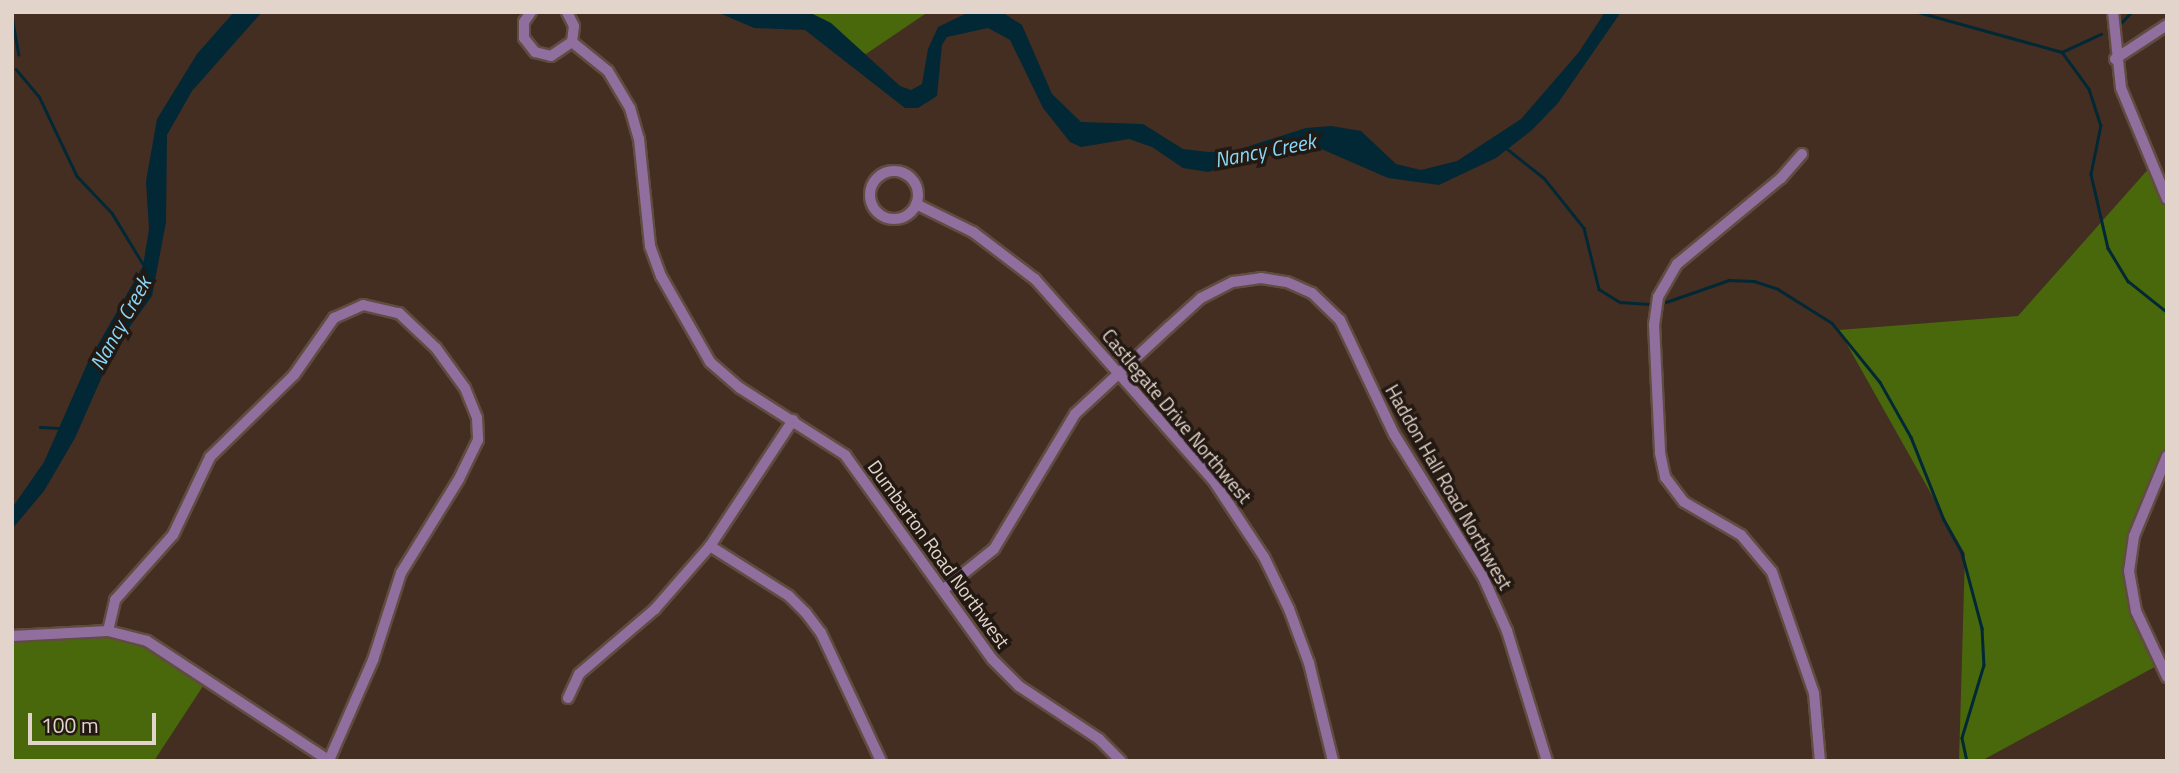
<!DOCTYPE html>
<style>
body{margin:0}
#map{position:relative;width:2179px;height:773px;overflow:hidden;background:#442e21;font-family:"Titillium Web",sans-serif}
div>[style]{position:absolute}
.green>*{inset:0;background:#49670b}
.water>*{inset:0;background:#022835}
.stream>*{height:2.5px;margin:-1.25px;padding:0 1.25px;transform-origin:1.25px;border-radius:1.25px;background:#022835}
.roads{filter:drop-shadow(2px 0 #604c40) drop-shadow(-2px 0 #604c40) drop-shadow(0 2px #604c40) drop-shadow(0 -2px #604c40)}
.minor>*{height:10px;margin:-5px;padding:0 5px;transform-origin:5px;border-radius:5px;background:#906f9f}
.minor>.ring{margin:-5px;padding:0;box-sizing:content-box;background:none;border:10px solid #906f9f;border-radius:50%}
span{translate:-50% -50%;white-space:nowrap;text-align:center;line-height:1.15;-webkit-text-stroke:7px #231913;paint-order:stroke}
.street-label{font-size:19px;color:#e2d4cb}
.water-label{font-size:21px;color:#89d8f9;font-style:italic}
.frame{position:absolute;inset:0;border:14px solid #e2d4cb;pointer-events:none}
.scale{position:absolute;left:28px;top:713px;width:128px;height:32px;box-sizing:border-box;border:4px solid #e2d4cb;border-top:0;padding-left:9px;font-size:21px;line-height:24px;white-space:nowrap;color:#e2d4cb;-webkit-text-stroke:5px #231913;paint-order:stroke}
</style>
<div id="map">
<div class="green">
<div style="clip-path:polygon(767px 12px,928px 12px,866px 54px)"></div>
<div style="clip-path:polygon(2151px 166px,2167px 198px,2167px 449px,2136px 513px,2135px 598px,2162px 663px,1981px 761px,1959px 761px,1965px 554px,1839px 330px,2018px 316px)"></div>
<div style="clip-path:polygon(130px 632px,207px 680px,154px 761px,12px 761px,12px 637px)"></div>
</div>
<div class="water">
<div style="clip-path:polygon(234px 12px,262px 12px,192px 91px,167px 135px,166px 222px,152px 296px,115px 347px,75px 438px,44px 491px,12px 529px,12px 508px,44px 462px,88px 362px,143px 266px,149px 229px,146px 181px,157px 119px,197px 54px)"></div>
<div style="clip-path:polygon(717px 12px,809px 12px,831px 23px,900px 86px,911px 90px,922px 84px,928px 49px,938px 27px,969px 12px,1002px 12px,1022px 25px,1052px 94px,1081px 122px,1143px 124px,1183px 149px,1208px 152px,1234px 151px,1306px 128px,1331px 126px,1361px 131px,1396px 164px,1421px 170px,1457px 161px,1521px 119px,1579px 52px,1605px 12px,1621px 12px,1558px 103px,1532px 130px,1496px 158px,1439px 185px,1388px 178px,1319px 148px,1294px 149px,1208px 172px,1183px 168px,1152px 147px,1129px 139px,1081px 147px,1070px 142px,1043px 108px,1010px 40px,988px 28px,947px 37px,942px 45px,937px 96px,918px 108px,905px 108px,805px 30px,754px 28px)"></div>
</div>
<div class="stream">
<div style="left:1918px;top:12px;width:149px;rotate:15.5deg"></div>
<div style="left:2062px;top:52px;width:43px;rotate:-24.8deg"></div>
<div style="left:12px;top:16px;width:39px;rotate:80deg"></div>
<div style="left:2120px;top:24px;width:16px;rotate:-47deg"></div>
<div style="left:2062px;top:52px;width:46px;rotate:53.9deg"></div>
<div style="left:2089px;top:89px;width:38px;rotate:72deg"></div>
<div style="left:2101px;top:125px;width:50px;rotate:101.5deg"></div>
<div style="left:2091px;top:174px;width:76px;rotate:77.1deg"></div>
<div style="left:2108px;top:248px;width:39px;rotate:59deg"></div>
<div style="left:2128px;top:281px;width:50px;rotate:38.5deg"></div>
<div style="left:16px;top:69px;width:35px;rotate:50deg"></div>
<div style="left:39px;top:96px;width:89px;rotate:64.6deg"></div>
<div style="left:77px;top:176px;width:51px;rotate:46.6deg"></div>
<div style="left:112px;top:213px;width:63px;rotate:58.6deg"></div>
<div style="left:1506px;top:148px;width:48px;rotate:38.3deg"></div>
<div style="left:1544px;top:178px;width:64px;rotate:51.3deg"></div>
<div style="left:1584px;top:228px;width:63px;rotate:76.2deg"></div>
<div style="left:1599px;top:289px;width:25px;rotate:32deg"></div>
<div style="left:1620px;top:302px;width:29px;rotate:4deg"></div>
<div style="left:1666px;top:302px;width:67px;rotate:-19.2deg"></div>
<div style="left:1729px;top:280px;width:25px;rotate:2deg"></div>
<div style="left:1754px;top:281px;width:25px;rotate:18deg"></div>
<div style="left:1778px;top:289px;width:64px;rotate:32.2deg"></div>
<div style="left:1832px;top:323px;width:76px;rotate:50.9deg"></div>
<div style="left:1880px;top:382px;width:63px;rotate:60.6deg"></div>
<div style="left:1911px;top:437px;width:89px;rotate:68.3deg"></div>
<div style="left:1944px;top:520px;width:38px;rotate:61deg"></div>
<div style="left:1962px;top:553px;width:78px;rotate:75.1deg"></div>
<div style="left:1982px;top:628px;width:37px;rotate:87deg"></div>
<div style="left:1984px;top:665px;width:76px;rotate:106.8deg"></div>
<div style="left:1962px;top:738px;width:24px;rotate:78deg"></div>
<div style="left:40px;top:427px;width:21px;rotate:3deg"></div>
</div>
<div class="roads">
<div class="minor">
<div style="left:531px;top:12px;width:12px;rotate:125deg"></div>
<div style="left:524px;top:22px;width:16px;rotate:90deg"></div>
<div style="left:524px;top:38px;width:18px;rotate:52deg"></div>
<div style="left:535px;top:52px;width:16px;rotate:14deg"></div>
<div style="left:551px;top:56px;width:25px;rotate:-34deg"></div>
<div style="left:572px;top:42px;width:16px;rotate:-83deg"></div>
<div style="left:574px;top:26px;width:16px;rotate:-117deg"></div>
<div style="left:2113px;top:12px;width:76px;rotate:84deg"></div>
<div style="left:2121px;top:88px;width:120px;rotate:67.5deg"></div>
<div style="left:572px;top:42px;width:46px;rotate:38.9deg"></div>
<div style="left:608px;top:71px;width:43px;rotate:59.3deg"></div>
<div style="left:630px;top:108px;width:32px;rotate:74deg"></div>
<div style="left:639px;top:139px;width:108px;rotate:84.1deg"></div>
<div style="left:650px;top:246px;width:32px;rotate:70deg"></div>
<div style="left:661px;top:276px;width:99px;rotate:60.3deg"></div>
<div style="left:710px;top:362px;width:40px;rotate:41deg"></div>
<div style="left:740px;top:388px;width:125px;rotate:32.5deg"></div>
<div style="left:845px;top:455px;width:251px;rotate:54.2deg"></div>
<div style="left:992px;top:659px;width:38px;rotate:45deg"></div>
<div style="left:1019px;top:686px;width:96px;rotate:33.5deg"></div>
<div style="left:1099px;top:739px;width:31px;rotate:45deg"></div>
<div style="left:2115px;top:59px;width:62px;rotate:-33.2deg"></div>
<div style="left:1802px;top:154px;width:32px;rotate:131deg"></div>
<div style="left:1781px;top:178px;width:135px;rotate:140.4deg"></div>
<div style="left:1677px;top:264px;width:38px;rotate:120deg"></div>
<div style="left:1658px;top:297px;width:27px;rotate:98deg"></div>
<div style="left:1654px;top:324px;width:129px;rotate:87.3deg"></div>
<div style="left:1660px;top:453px;width:25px;rotate:78deg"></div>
<div style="left:1665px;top:477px;width:31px;rotate:53deg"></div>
<div style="left:1684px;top:502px;width:66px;rotate:30.1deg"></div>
<div style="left:1741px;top:535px;width:48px;rotate:50deg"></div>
<div style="left:1772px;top:572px;width:128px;rotate:70.9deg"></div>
<div style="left:1814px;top:693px;width:68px;rotate:85deg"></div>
<div class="ring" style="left:870px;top:171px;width:38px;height:38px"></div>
<div style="left:916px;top:204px;width:64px;rotate:26.2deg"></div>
<div style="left:973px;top:232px;width:78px;rotate:37.2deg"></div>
<div style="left:1035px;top:279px;width:268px;rotate:48.5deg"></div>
<div style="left:1213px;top:480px;width:92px;rotate:56.5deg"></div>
<div style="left:1264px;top:557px;width:58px;rotate:64.3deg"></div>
<div style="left:1289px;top:609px;width:58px;rotate:69.7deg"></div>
<div style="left:1309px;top:663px;width:101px;rotate:76.2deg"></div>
<div style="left:2167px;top:456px;width:87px;rotate:112.4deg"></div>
<div style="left:2134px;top:536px;width:35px;rotate:98deg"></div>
<div style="left:2129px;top:571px;width:41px;rotate:80.1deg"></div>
<div style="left:2136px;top:611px;width:73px;rotate:64.8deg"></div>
<div style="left:710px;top:546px;width:93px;rotate:32.3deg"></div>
<div style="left:789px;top:596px;width:24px;rotate:45deg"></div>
<div style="left:806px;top:613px;width:25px;rotate:53deg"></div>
<div style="left:821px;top:633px;width:141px;rotate:64.9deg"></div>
<div style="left:944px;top:589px;width:64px;rotate:-38.7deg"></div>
<div style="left:994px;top:549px;width:157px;rotate:-59deg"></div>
<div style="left:1075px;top:414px;width:128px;rotate:-42.8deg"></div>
<div style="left:1169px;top:327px;width:43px;rotate:-42.2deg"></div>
<div style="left:1201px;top:298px;width:36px;rotate:-27deg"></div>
<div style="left:1233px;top:282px;width:28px;rotate:-8deg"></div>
<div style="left:1261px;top:278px;width:26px;rotate:9deg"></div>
<div style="left:1287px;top:282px;width:27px;rotate:24deg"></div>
<div style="left:1312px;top:293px;width:39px;rotate:44deg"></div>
<div style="left:1340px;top:320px;width:126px;rotate:64.7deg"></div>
<div style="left:1394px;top:434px;width:168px;rotate:58.1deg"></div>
<div style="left:1483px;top:577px;width:59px;rotate:66deg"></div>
<div style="left:1507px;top:631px;width:136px;rotate:72.9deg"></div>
<div style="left:108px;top:631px;width:32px;rotate:-77deg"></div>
<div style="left:115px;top:600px;width:87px;rotate:-48.3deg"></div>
<div style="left:173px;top:535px;width:86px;rotate:-64.6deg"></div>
<div style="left:210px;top:457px;width:117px;rotate:-44.3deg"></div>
<div style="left:294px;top:375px;width:70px;rotate:-54.9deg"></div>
<div style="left:334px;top:318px;width:32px;rotate:-24deg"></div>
<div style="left:363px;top:305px;width:37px;rotate:13deg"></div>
<div style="left:399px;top:313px;width:51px;rotate:43.4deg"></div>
<div style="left:436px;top:348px;width:49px;rotate:54.1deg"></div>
<div style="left:465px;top:388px;width:32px;rotate:68deg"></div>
<div style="left:477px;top:418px;width:22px;rotate:87deg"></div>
<div style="left:478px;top:440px;width:43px;rotate:116deg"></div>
<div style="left:459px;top:479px;width:110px;rotate:121.7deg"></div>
<div style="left:401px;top:573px;width:91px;rotate:107.8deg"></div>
<div style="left:373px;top:660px;width:109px;rotate:113.7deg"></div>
<div style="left:12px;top:636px;width:96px;rotate:-3deg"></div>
<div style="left:108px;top:631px;width:40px;rotate:14.4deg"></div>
<div style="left:147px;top:641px;width:219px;rotate:33.3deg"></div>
<div style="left:568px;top:698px;width:26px;rotate:-65deg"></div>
<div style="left:579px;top:674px;width:100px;rotate:-40.5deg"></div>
<div style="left:655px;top:609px;width:84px;rotate:-48.9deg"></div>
<div style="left:710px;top:546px;width:151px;rotate:-56.6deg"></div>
</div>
</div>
<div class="street-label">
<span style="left:1177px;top:416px;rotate:50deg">Castlegate Drive Northwest</span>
<span style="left:1449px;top:487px;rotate:60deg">Haddon Hall Road Northwest</span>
<span style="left:939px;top:554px;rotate:54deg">Dumbarton Road Northwest</span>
</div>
<div class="water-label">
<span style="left:1265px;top:150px;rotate:-11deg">Nancy Creek</span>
<span style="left:120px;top:323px;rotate:-61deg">Nancy Creek</span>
</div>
<div class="frame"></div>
<div class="scale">100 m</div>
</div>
